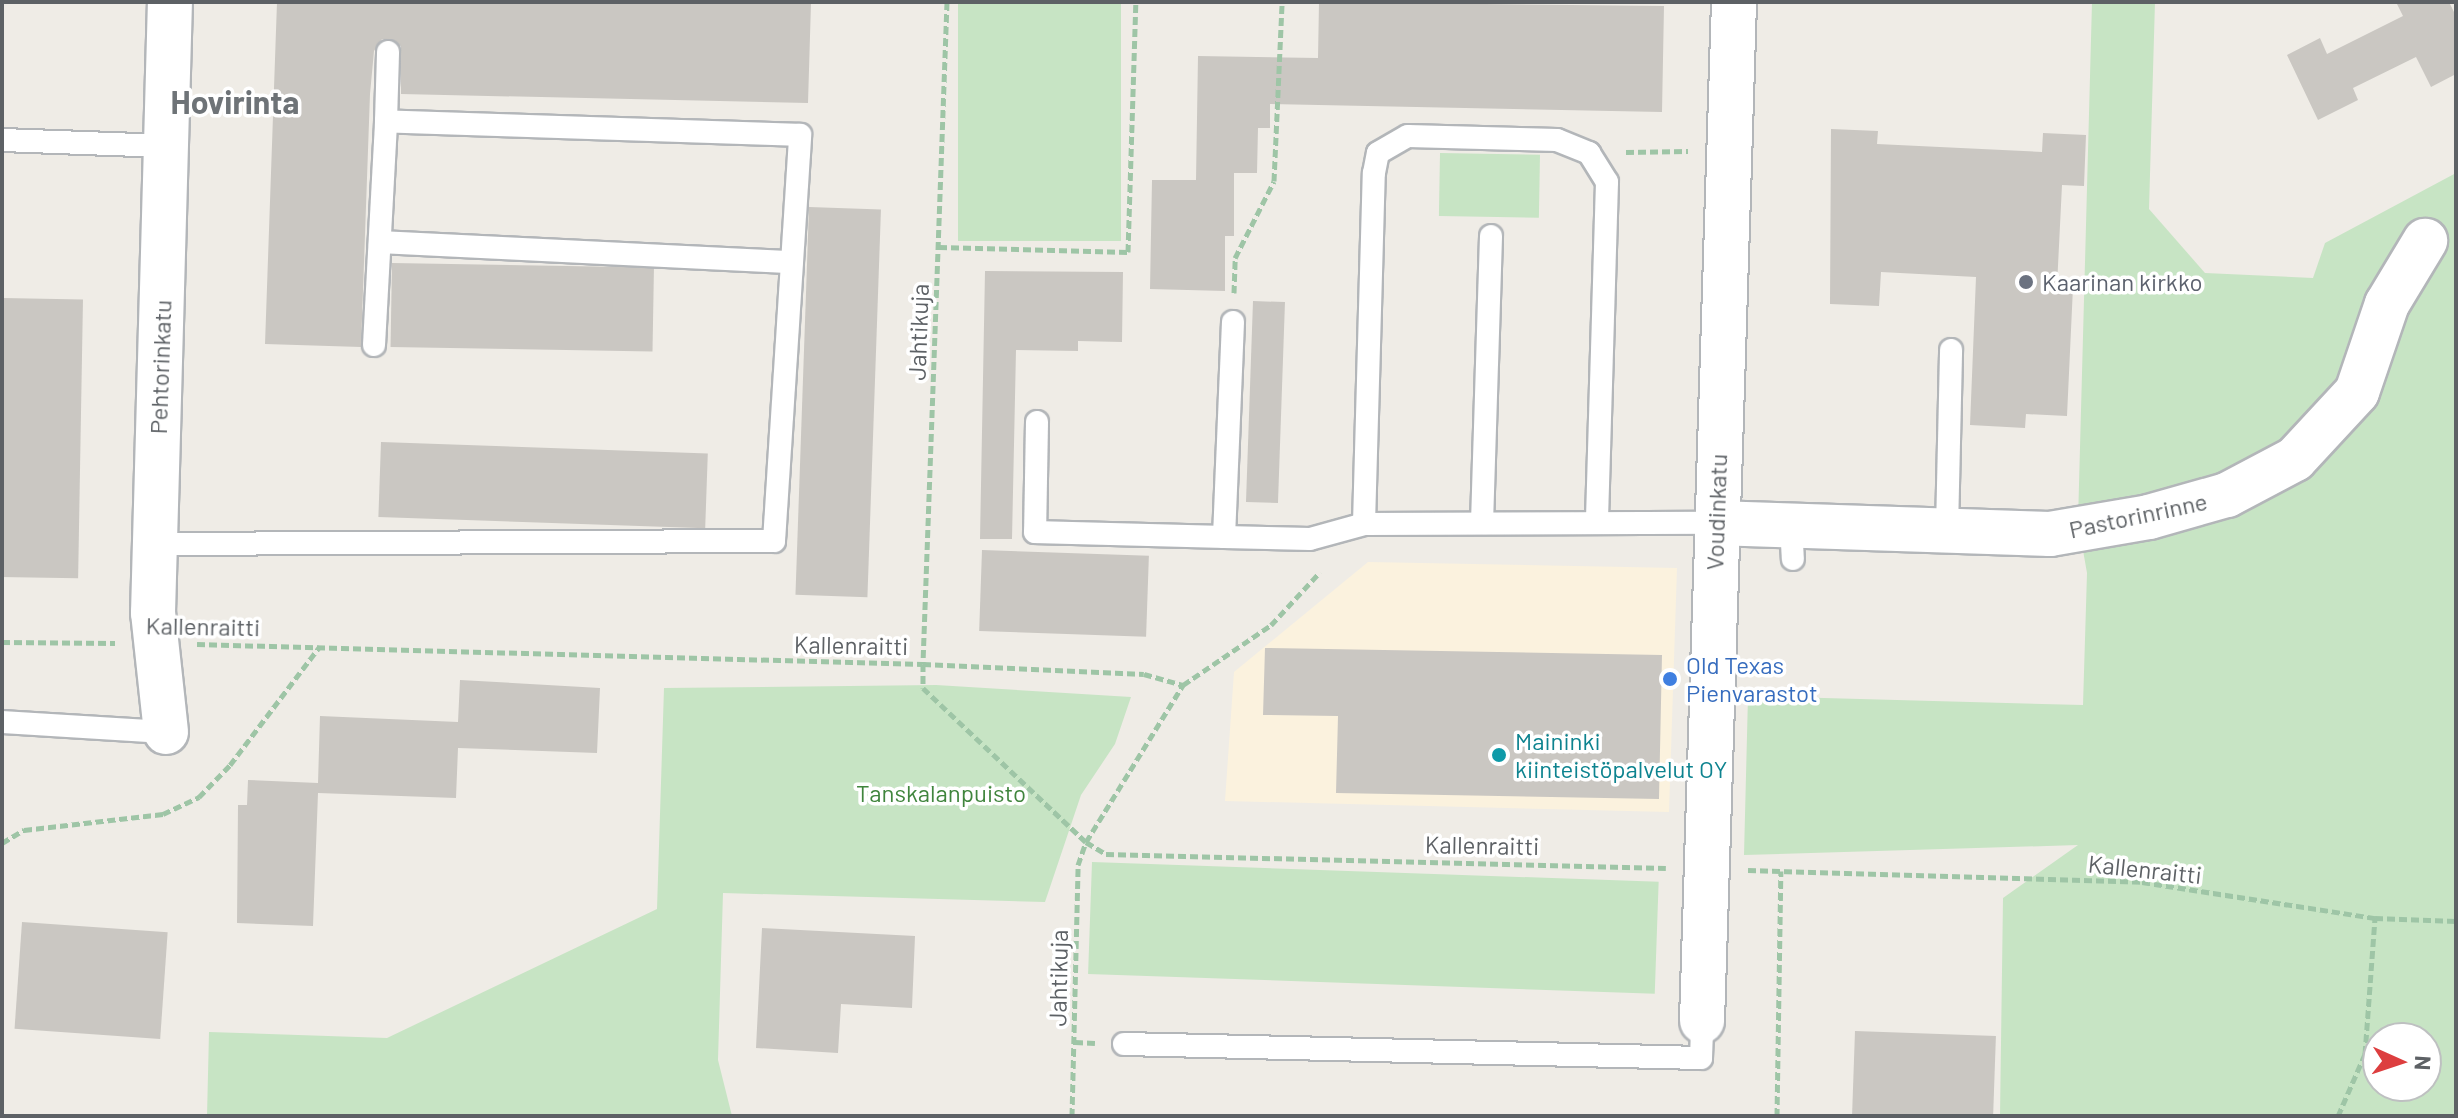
<!DOCTYPE html>
<meta charset="utf-8">
<style>
body{margin:0}
#map{position:relative;width:2458px;height:1118px;overflow:hidden;background:#efece6;font-family:Barlow,sans-serif}
div>[style]{position:absolute}
.commercial>*{inset:0;background:#fbf2de}
.green>*{inset:0;background:#c7e4c4;transform-origin:0 0}
.building>*{inset:0;background:#cac7c2;transform-origin:0 0}
.path>*{height:5px;margin-top:-2.5px;transform-origin:0;background:repeating-linear-gradient(90deg,#9ec5a6 0 8px,transparent 0 12px)}
.roads{filter:drop-shadow(2px 0 #b3b6b9) drop-shadow(-2px 0 #b3b6b9) drop-shadow(0 2px #b3b6b9) drop-shadow(0 -2px #b3b6b9)}
.lane>*{height:22px;margin:-11px;padding:0 11px;transform-origin:11px;border-radius:11px;background:#fff}
.street>*{height:44px;margin:-22px;padding:0 22px;transform-origin:22px;border-radius:22px;background:#fff}
.dots>*{width:22px;height:22px;translate:-50% -50%;box-sizing:border-box;border:4px solid #fff;border-radius:50%}
span{translate:-50% -50%;white-space:nowrap;text-align:center;line-height:1.15;-webkit-text-stroke:7px #fff;paint-order:stroke}
.worship-label{font-size:24px;color:#5b616d}
.left{translate:0 -50%;text-align:left}
.street-label{font-size:24px;color:#5d6165}
.shop-label{font-size:24px;color:#366cbe}
.culture-label{font-size:24px;color:#0d838f}
.park-label{font-size:24px;color:#40853d}
.district-label{font-size:32px;color:#6e7377;font-weight:700}
.frame{position:absolute;inset:0;border:4px solid #5d6165;pointer-events:none}
.north{position:absolute;left:2362px;top:1022px;width:80px;height:80px;box-sizing:border-box;background:#fff;border:2px solid #bec0c1;border-radius:50%;rotate:93deg;font-size:22px;font-weight:700;line-height:32px;text-align:center;color:#5d6165}
.north::after{content:'';display:block;margin:auto;width:28px;height:36px;background:#dd3e3f;clip-path:polygon(50% 0,100% 100%,50% 72%,0 100%)}
</style>
<div id="map">
<div class="commercial">
<div style="clip-path:polygon(1368px 562px,1677px 568px,1669px 812px,1225px 801px,1234px 672px)"></div>
</div>
<div class="green">
<div style="left:958px;top:2px;width:163px;height:239px"></div>
<div style="clip-path:polygon(evenodd,2092px 2px,2155px 2px,2149px 209px,2205px 273px,2313px 278px,2325px 243px,2456px 173px,2456px 1116px,2000px 1116px,2003px 898px,2078px 845px,1744px 855px,1748px 696px,2083px 705px,2087px 573px,2078px 522px,2092px 2px,2378px 1038px,2426px 1038px,2426px 1086px,2378px 1086px,2378px 1038px)"></div>
<div style="left:1440px;top:153px;width:100px;height:63px;rotate:1deg"></div>
<div style="clip-path:polygon(936px 685px,1131px 697px,1115px 744px,1081px 795px,1045px 902px,723px 893px,718px 1060px,732px 1116px,207px 1116px,209px 1032px,387px 1038px,657px 909px,664px 688px)"></div>
<div style="left:1092px;top:862px;width:567px;height:112px;rotate:2deg"></div>
</div>
<div class="building">
<div style="clip-path:polygon(277px 2px,811px 3px,808px 103px,401px 94px,401px 46px,382px 39px,374px 51px,370px 94px,361px 347px,265px 344px)"></div>
<div style="clip-path:polygon(1319px 2px,1664px 6px,1662px 112px,1270px 104px,1270px 128px,1258px 128px,1257px 173px,1234px 173px,1234px 236px,1225px 236px,1225px 291px,1150px 289px,1152px 180px,1196px 180px,1198px 56px,1318px 58px)"></div>
<div style="clip-path:polygon(2396px 2px,2449px 2px,2456px 16px,2456px 74px,2431px 87px,2416px 57px,2353px 88px,2358px 100px,2318px 120px,2287px 55px,2320px 38px,2327px 54px,2403px 16px)"></div>
<div style="clip-path:polygon(1831px 129px,1878px 131px,1877px 144px,2042px 152px,2043px 133px,2086px 135px,2084px 186px,2062px 185px,2057px 286px,2073px 287px,2067px 416px,2026px 414px,2025px 428px,1970px 425px,1976px 277px,1881px 272px,1879px 306px,1830px 304px)"></div>
<div style="left:809px;top:207px;width:72px;height:388px;rotate:2deg"></div>
<div style="left:392px;top:263px;width:262px;height:84px;rotate:1deg"></div>
<div style="clip-path:polygon(985px 271px,1123px 272px,1122px 342px,1078px 341px,1078px 351px,1016px 350px,1012px 539px,980px 539px)"></div>
<div style="left:3px;top:298px;width:80px;height:279px;rotate:1deg"></div>
<div style="left:1253px;top:301px;width:32px;height:201px;rotate:2deg"></div>
<div style="left:381px;top:442px;width:327px;height:75px;rotate:2deg"></div>
<div style="left:982px;top:550px;width:167px;height:81px;rotate:2deg"></div>
<div style="clip-path:polygon(1265px 648px,1662px 655px,1659px 799px,1336px 793px,1338px 716px,1263px 715px)"></div>
<div style="clip-path:polygon(460px 680px,600px 688px,597px 753px,458px 748px,456px 798px,318px 793px,313px 926px,237px 923px,238px 805px,247px 805px,248px 780px,318px 783px,320px 716px,458px 722px)"></div>
<div style="left:22px;top:922px;width:146px;height:107px;rotate:4deg"></div>
<div style="clip-path:polygon(762px 928px,915px 936px,912px 1008px,841px 1004px,838px 1053px,756px 1048px)"></div>
<div style="left:1855px;top:1031px;width:141px;height:85px;rotate:2deg"></div>
</div>
<div class="path">
<div style="left:947px;top:2px;width:662px;rotate:92.08deg"></div>
<div style="left:923px;top:664px;width:221px;rotate:2.6deg"></div>
<div style="left:1144px;top:674px;width:41px;rotate:15.8deg"></div>
<div style="left:1626px;top:152px;width:62px;rotate:-0.9deg"></div>
<div style="left:939px;top:247px;width:189px;rotate:1.5deg"></div>
<div style="left:1128px;top:252px;width:250px;rotate:-88.2deg"></div>
<div style="left:1234px;top:293px;width:35px;rotate:-88deg"></div>
<div style="left:1235px;top:258px;width:86px;rotate:-63.1deg"></div>
<div style="left:1274px;top:181px;width:179px;rotate:-87.4deg"></div>
<div style="left:2px;top:642px;width:113px;rotate:0.5deg"></div>
<div style="left:197px;top:644px;width:726px;rotate:1.58deg"></div>
<div style="left:923px;top:664px;width:24px;rotate:90deg"></div>
<div style="left:923px;top:688px;width:224px;rotate:43.4deg"></div>
<div style="left:1086px;top:842px;width:23px;rotate:31deg"></div>
<div style="left:1106px;top:854px;width:560px;rotate:1.43deg"></div>
<div style="left:2px;top:843px;width:26px;rotate:-31deg"></div>
<div style="left:24px;top:830px;width:140px;rotate:-6.6deg"></div>
<div style="left:163px;top:814px;width:40px;rotate:-25deg"></div>
<div style="left:199px;top:797px;width:45px;rotate:-45.9deg"></div>
<div style="left:230px;top:765px;width:149px;rotate:-52.9deg"></div>
<div style="left:1748px;top:870px;width:394px;rotate:1.7deg"></div>
<div style="left:2142px;top:882px;width:236px;rotate:8.8deg"></div>
<div style="left:2375px;top:918px;width:81px;rotate:2.1deg"></div>
<div style="left:1075px;top:1042px;width:20px;rotate:3deg"></div>
<div style="left:1072px;top:1116px;width:251px;rotate:-88.6deg"></div>
<div style="left:1078px;top:865px;width:24px;rotate:-71deg"></div>
<div style="left:1086px;top:842px;width:185px;rotate:-58.3deg"></div>
<div style="left:1183px;top:685px;width:107px;rotate:-34.3deg"></div>
<div style="left:1271px;top:625px;width:72px;rotate:-47.2deg"></div>
<div style="left:1777px;top:1116px;width:245px;rotate:-89.1deg"></div>
<div style="left:2338px;top:1116px;width:68px;rotate:-66.5deg"></div>
<div style="left:2365px;top:1054px;width:136px;rotate:-85.8deg"></div>
</div>
<div class="roads">
<div class="lane">
<div style="left:2px;top:140px;width:164px;rotate:2.1deg"></div>
<div style="left:380px;top:242px;width:412px;rotate:2.8deg"></div>
<div style="left:1233px;top:322px;width:215px;rotate:92.4deg"></div>
<div style="left:1224px;top:537px;width:86px;rotate:1.3deg"></div>
<div style="left:1310px;top:539px;width:56px;rotate:-15.5deg"></div>
<div style="left:1364px;top:524px;width:351px;rotate:-0.2deg"></div>
<div style="left:374px;top:345px;width:224px;rotate:-86.9deg"></div>
<div style="left:1037px;top:422px;width:110px;rotate:91deg"></div>
<div style="left:1035px;top:532px;width:189px;rotate:1.5deg"></div>
<div style="left:1482px;top:523px;width:287px;rotate:-88.2deg"></div>
<div style="left:1364px;top:524px;width:351px;rotate:-88.4deg"></div>
<div style="left:1374px;top:173px;width:20px;rotate:-79deg"></div>
<div style="left:1378px;top:153px;width:34px;rotate:-30deg"></div>
<div style="left:1408px;top:136px;width:149px;rotate:1.5deg"></div>
<div style="left:1557px;top:140px;width:35px;rotate:22deg"></div>
<div style="left:1589px;top:153px;width:34px;rotate:58deg"></div>
<div style="left:1607px;top:182px;width:341px;rotate:91.7deg"></div>
<div style="left:1791px;top:524px;width:35px;rotate:87deg"></div>
<div style="left:1947px;top:530px;width:180px;rotate:-88.7deg"></div>
<div style="left:155px;top:544px;width:619px;rotate:-0.28deg"></div>
<div style="left:774px;top:541px;width:407px;rotate:-86.3deg"></div>
<div style="left:800px;top:135px;width:414px;rotate:-178.1deg"></div>
<div style="left:386px;top:121px;width:69px;rotate:-88.3deg"></div>
<div style="left:2px;top:722px;width:164px;rotate:3.5deg"></div>
<div style="left:1124px;top:1044px;width:577px;rotate:1.39deg"></div>
<div style="left:1701px;top:1058px;width:37px;rotate:-88deg"></div>
</div>
<div class="street">
<div style="left:1715px;top:523px;width:335px;rotate:1.9deg"></div>
<div style="left:2050px;top:534px;width:100px;rotate:-9.7deg"></div>
<div style="left:2149px;top:517px;width:81px;rotate:-15.8deg"></div>
<div style="left:2227px;top:495px;width:77px;rotate:-27.9deg"></div>
<div style="left:2295px;top:459px;width:91px;rotate:-47.2deg"></div>
<div style="left:2357px;top:392px;width:93px;rotate:-71.2deg"></div>
<div style="left:2387px;top:304px;width:74px;rotate:-58.9deg"></div>
<div style="left:166px;top:732px;width:120px;rotate:-96.2deg"></div>
<div style="left:153px;top:613px;width:611px;rotate:-88.41deg"></div>
<div style="left:1702px;top:1021px;width:1020px;rotate:-88.2deg"></div>
</div>
</div>
<div class="dots">
<div style="left:2026px;top:282px;background:#6b7280"></div>
<div style="left:1670px;top:679px;background:#3f7fe0"></div>
<div style="left:1499px;top:755px;background:#0f9aa8"></div>
</div>
<div class="worship-label">
<span class="left" style="left:2042px;top:282px">Kaarinan kirkko</span>
</div>
<div class="street-label">
<span style="left:918px;top:332px;rotate:-88deg">Jahtikuja</span>
<span style="left:160px;top:367px;rotate:-88deg">Pehtorinkatu</span>
<span style="left:1716px;top:512px;rotate:-88deg">Voudinkatu</span>
<span style="left:2138px;top:515px;rotate:-12deg">Pastorinrinne</span>
<span style="left:203px;top:626px;rotate:1deg">Kallenraitti</span>
<span style="left:851px;top:645px;rotate:1deg">Kallenraitti</span>
<span style="left:1482px;top:845px;rotate:1deg">Kallenraitti</span>
<span style="left:2145px;top:869px;rotate:6deg">Kallenraitti</span>
<span style="left:1058px;top:978px;rotate:-89deg">Jahtikuja</span>
</div>
<div class="shop-label">
<span class="left" style="left:1686px;top:679px">Old Texas<br>Pienvarastot</span>
</div>
<div class="culture-label">
<span class="left" style="left:1515px;top:755px">Maininki<br>kiinteistöpalvelut OY</span>
</div>
<div class="park-label">
<span style="left:941px;top:793px">Tanskalanpuisto</span>
</div>
<div class="district-label">
<span style="left:235px;top:101px">Hovirinta</span>
</div>
<div class="frame"></div>
<div class="north">N</div>
</div>
